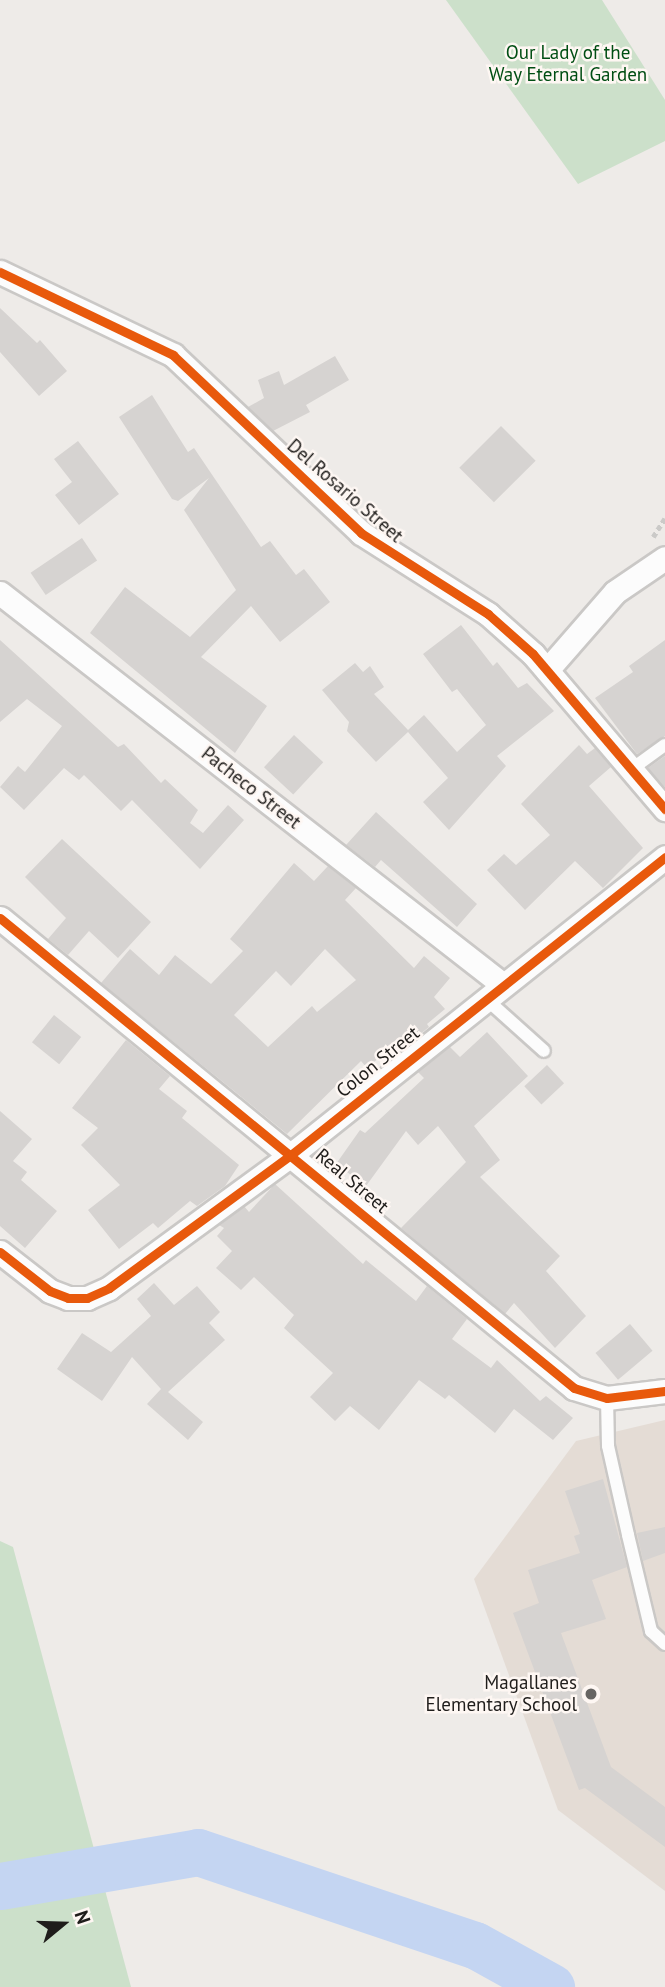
<!DOCTYPE html>
<style>
body{margin:0}
#map{position:relative;width:665px;height:1987px;overflow:hidden;background:#eeebe8;font-family:"PT Sans",sans-serif}
div>[style]{position:absolute}
.built>*{inset:0;background:#e4dcd5}
.green>*{inset:0;background:#cce0ca}
.river>*{height:47px;margin:-23.5px;padding:0 23.5px;transform-origin:23.5px;border-radius:23.5px;background:#c4d5f2}
.building>*{inset:0;background:#d6d3d1;transform-origin:0 0}
.path>*{height:4.5px;margin-top:-2.25px;transform-origin:0;background:repeating-linear-gradient(90deg,#cbcac8 0 5px,transparent 0 8.5px)}
.roads{filter:drop-shadow(2px 0 #cac8c6) drop-shadow(-2px 0 #cac8c6) drop-shadow(0 2px #cac8c6) drop-shadow(0 -2px #cac8c6)}
.service>*{height:12px;margin:-6px;padding:0 6px;transform-origin:6px;border-radius:6px;background:#fcfcfc}
.minor>*{height:23px;margin:-11.5px;padding:0 11.5px;transform-origin:11.5px;border-radius:11.5px;background:#fcfcfc}
.cycleway>*{height:9px;margin:-4.5px;padding:0 4.5px;transform-origin:4.5px;border-radius:4.5px;background:#e8590c}
.dots>*{width:19px;height:19px;translate:-50% -50%;box-sizing:border-box;border:4px solid #fef7f3;border-radius:50%}
span{translate:-50% -50%;white-space:nowrap;text-align:center;line-height:1.15;-webkit-text-stroke:5px #fef7f3;paint-order:stroke}
.park-label{font-size:19px;color:#004e13}
.street-label{font-size:19px;color:#1f1d1b}
.poi-label{font-size:19px;color:#1f1d1b}
.right{translate:-100% -50%;text-align:right}
.north{position:absolute;left:28px;top:1889px;width:70px;height:70px;-webkit-text-stroke:5px #fef7f3;paint-order:stroke;rotate:71deg;font-size:19px;font-weight:700;line-height:28px;text-align:center;color:#1f1d1b}
.north::after{content:'';display:block;margin:auto;width:24px;height:32px;background:#1f1d1b;clip-path:polygon(50% 0,100% 100%,50% 72%,0 100%)}
</style>
<div id="map">
<div class="built">
<div style="clip-path:polygon(665px 1420px,665px 1891px,558px 1810px,474px 1579px,576px 1441px)"></div>
</div>
<div class="green">
<div style="clip-path:polygon(446px 0,602px 0,665px 100px,665px 141px,578px 184px)"></div>
<div style="clip-path:polygon(0 1541px,13px 1547px,131px 1987px,0 1987px)"></div>
</div>
<div class="river">
<div style="left:0;top:1886px;width:201px;rotate:-9.7deg"></div>
<div style="left:198px;top:1852px;width:292px;rotate:18.6deg"></div>
<div style="left:475px;top:1945px;width:87px;rotate:28.9deg"></div>
</div>
<div class="building">
<div style="clip-path:polygon(0 308px,37px 343px,40px 340px,67px 371px,39px 396px,0 352px)"></div>
<div style="clip-path:polygon(335px 356px,349px 380px,306px 405px,310px 412px,273px 431px,248px 407px,264px 398px,258px 380px,279px 371px,284px 385px)"></div>
<div style="clip-path:polygon(152px 395px,188px 452px,194px 448px,261px 547px,270px 541px,296px 575px,304px 569px,330px 602px,280px 642px,251px 606px,201px 657px,267px 706px,235px 753px,90px 633px,125px 587px,190px 637px,236px 590px,184px 510px,209px 478px,178px 501px,172px 499px,119px 417px)"></div>
<div style="left:501px;top:426px;width:49px;height:59px;rotate:45deg"></div>
<div style="clip-path:polygon(78px 441px,119px 494px,79px 525px,55px 495px,72px 482px,54px 459px)"></div>
<div style="left:82px;top:538px;width:27px;height:62px;rotate:56deg"></div>
<div style="clip-path:polygon(461px 625px,493px 666px,497px 662px,518px 688px,527px 683px,554px 711px,497px 756px,506px 766px,449px 830px,423px 802px,448px 778px,408px 732px,376px 762px,347px 731px,349px 722px,322px 690px,355px 663px,363px 672px,370px 666px,384px 687px,374px 694px,408px 730px,424px 715px,457px 752px,486px 725px,457px 689px,452px 692px,423px 654px)"></div>
<div style="clip-path:polygon(0 640px,118px 747px,124px 744px,161px 783px,165px 779px,198px 810px,190px 823px,203px 833px,228px 805px,244px 820px,200px 869px,132px 800px,121px 811px,84px 775px,79px 780px,64px 768px,24px 810px,0 787px,18px 766px,25px 772px,62px 726px,27px 699px,0 722px)"></div>
<div style="clip-path:polygon(665px 640px,665px 736px,637px 754px,595px 698px,633px 672px,629px 666px)"></div>
<div style="left:294px;top:735px;width:40px;height:44px;rotate:43deg"></div>
<div style="clip-path:polygon(579px 745px,587px 754px,595px 748px,611px 767px,589px 786px,643px 848px,603px 888px,575px 861px,525px 910px,487px 870px,504px 854px,516px 865px,550px 835px,521px 804px)"></div>
<div style="clip-path:polygon(665px 756px,665px 787px,648px 768px)"></div>
<div style="clip-path:polygon(376px 812px,477px 904px,457px 927px,381px 860px,375px 867px,346px 845px)"></div>
<div style="clip-path:polygon(62px 839px,151px 922px,118px 958px,89px 931px,68px 955px,48px 939px,66px 918px,25px 877px)"></div>
<div style="clip-path:polygon(evenodd,294px 863px,314px 881px,328px 866px,356px 888px,345px 900px,414px 968px,424px 956px,450px 978px,434px 997px,445px 1009px,427px 1024px,429px 1027px,399px 1051px,394px 1045px,367px 1068px,361px 1061px,287px 1134px,101px 983px,130px 949px,159px 975px,175px 955px,211px 984px,243px 951px,230px 939px,294px 863px,325px 949px,356px 980px,317px 1012px,312px 1006px,268px 1047px,234px 1015px,276px 971px,291px 986px,325px 949px)"></div>
<div style="left:54px;top:1015px;width:35px;height:35px;rotate:39deg"></div>
<div style="clip-path:polygon(487px 1032px,528px 1076px,474px 1126px,500px 1160px,480px 1177px,560px 1256px,546px 1271px,586px 1316px,555px 1348px,514px 1303px,505px 1314px,401px 1228px,466px 1162px,438px 1126px,418px 1145px,406px 1131px,366px 1186px,336px 1164px,360px 1130px,365px 1133px,424px 1078px,418px 1072px,449px 1046px,460px 1057px)"></div>
<div style="clip-path:polygon(126px 1040px,170px 1076px,159px 1089px,187px 1111px,182px 1118px,239px 1165px,225px 1186px,197px 1206px,190px 1201px,158px 1228px,153px 1223px,119px 1249px,88px 1210px,120px 1185px,81px 1145px,98px 1128px,72px 1108px)"></div>
<div style="left:547px;top:1065px;width:25px;height:31px;rotate:47deg"></div>
<div style="clip-path:polygon(0 1111px,32px 1139px,13px 1161px,27px 1172px,21px 1180px,57px 1211px,25px 1248px,0 1226px)"></div>
<div style="clip-path:polygon(275px 1184px,363px 1264px,366px 1260px,416px 1301px,427px 1286px,467px 1319px,452px 1339px,491px 1368px,497px 1360px,540px 1401px,546px 1396px,573px 1418px,553px 1440px,514px 1409px,495px 1433px,449px 1395px,445px 1399px,419px 1380px,379px 1430px,350px 1406px,335px 1421px,310px 1397px,333px 1373px,284px 1328px,294px 1315px,254px 1277px,241px 1290px,216px 1268px,232px 1251px,217px 1236px,224px 1228px,219px 1225px,244px 1206px,249px 1212px)"></div>
<div style="clip-path:polygon(154px 1283px,174px 1305px,197px 1286px,220px 1312px,209px 1323px,225px 1340px,168px 1392px,203px 1422px,188px 1440px,147px 1404px,161px 1389px,132px 1357px,102px 1401px,57px 1369px,82px 1333px,111px 1352px,151px 1316px,137px 1299px)"></div>
<div style="left:630px;top:1324px;width:35px;height:45px;rotate:50deg"></div>
<div style="clip-path:polygon(603px 1479px,627px 1567px,592px 1580px,606px 1619px,561px 1633px,611px 1767px,665px 1807px,665px 1847px,585px 1788px,579px 1790px,513px 1613px,539px 1603px,528px 1570px,580px 1553px,574px 1536px,580px 1534px,565px 1491px)"></div>
<div style="clip-path:polygon(665px 1527px,665px 1553px,643px 1561px,637px 1533px)"></div>
</div>
<div class="path">
<div style="left:653px;top:537px;width:22px;rotate:-58deg"></div>
</div>
<div class="roads">
<div class="service">
<div style="left:633px;top:768px;width:39px;rotate:-36deg"></div>
<div style="left:485px;top:998px;width:79px;rotate:41.9deg"></div>
<div style="left:607px;top:1398px;width:48px;rotate:88.8deg"></div>
<div style="left:608px;top:1446px;width:91px;rotate:77.3deg"></div>
<div style="left:628px;top:1535px;width:99px;rotate:76.5deg"></div>
<div style="left:651px;top:1631px;width:19px;rotate:43deg"></div>
</div>
<div class="minor">
<div style="left:0;top:272px;width:192px;rotate:25.6deg"></div>
<div style="left:173px;top:355px;width:259px;rotate:43.4deg"></div>
<div style="left:361px;top:533px;width:151px;rotate:32.5deg"></div>
<div style="left:488px;top:614px;width:60px;rotate:41.6deg"></div>
<div style="left:533px;top:654px;width:204px;rotate:49.6deg"></div>
<div style="left:0;top:593px;width:636px;rotate:37.91deg"></div>
<div style="left:547px;top:670px;width:103px;rotate:-48.9deg"></div>
<div style="left:615px;top:592px;width:60px;rotate:-34.2deg"></div>
<div style="left:0;top:918px;width:742px;rotate:39.31deg"></div>
<div style="left:574px;top:1388px;width:34px;rotate:17deg"></div>
<div style="left:607px;top:1398px;width:58px;rotate:-6.9deg"></div>
<div style="left:0;top:1252px;width:63px;rotate:38deg"></div>
<div style="left:50px;top:1291px;width:19px;rotate:21deg"></div>
<div style="left:68px;top:1298px;width:19px"></div>
<div style="left:87px;top:1298px;width:24px;rotate:-24deg"></div>
<div style="left:109px;top:1288px;width:227px;rotate:-36.2deg"></div>
<div style="left:292px;top:1154px;width:477px;rotate:-38.5deg"></div>
</div>
</div>
<div class="cycleway">
<div style="left:0;top:272px;width:192px;rotate:25.6deg"></div>
<div style="left:173px;top:355px;width:259px;rotate:43.4deg"></div>
<div style="left:361px;top:533px;width:151px;rotate:32.5deg"></div>
<div style="left:488px;top:614px;width:60px;rotate:41.6deg"></div>
<div style="left:533px;top:654px;width:204px;rotate:49.6deg"></div>
<div style="left:0;top:918px;width:742px;rotate:39.31deg"></div>
<div style="left:574px;top:1388px;width:34px;rotate:17deg"></div>
<div style="left:607px;top:1398px;width:58px;rotate:-6.9deg"></div>
<div style="left:0;top:1252px;width:63px;rotate:38deg"></div>
<div style="left:50px;top:1291px;width:19px;rotate:21deg"></div>
<div style="left:68px;top:1298px;width:19px"></div>
<div style="left:87px;top:1298px;width:24px;rotate:-24deg"></div>
<div style="left:109px;top:1288px;width:227px;rotate:-36.2deg"></div>
<div style="left:292px;top:1154px;width:477px;rotate:-38.5deg"></div>
</div>
<div class="dots">
<div style="left:591px;top:1694px;background:#676563"></div>
</div>
<div class="park-label">
<span style="left:568px;top:64px">Our Lady of the<br>Way Eternal Garden</span>
</div>
<div class="street-label">
<span style="left:345px;top:491px;rotate:41deg">Del Rosario Street</span>
<span style="left:251px;top:788px;rotate:38deg">Pacheco Street</span>
<span style="left:378px;top:1062px;rotate:-39deg">Colon Street</span>
<span style="left:352px;top:1181px;rotate:40deg">Real Street</span>
</div>
<div class="poi-label">
<span class="right" style="left:577px;top:1694px">Magallanes<br>Elementary School</span>
</div>
<div class="north">N</div>
</div>
